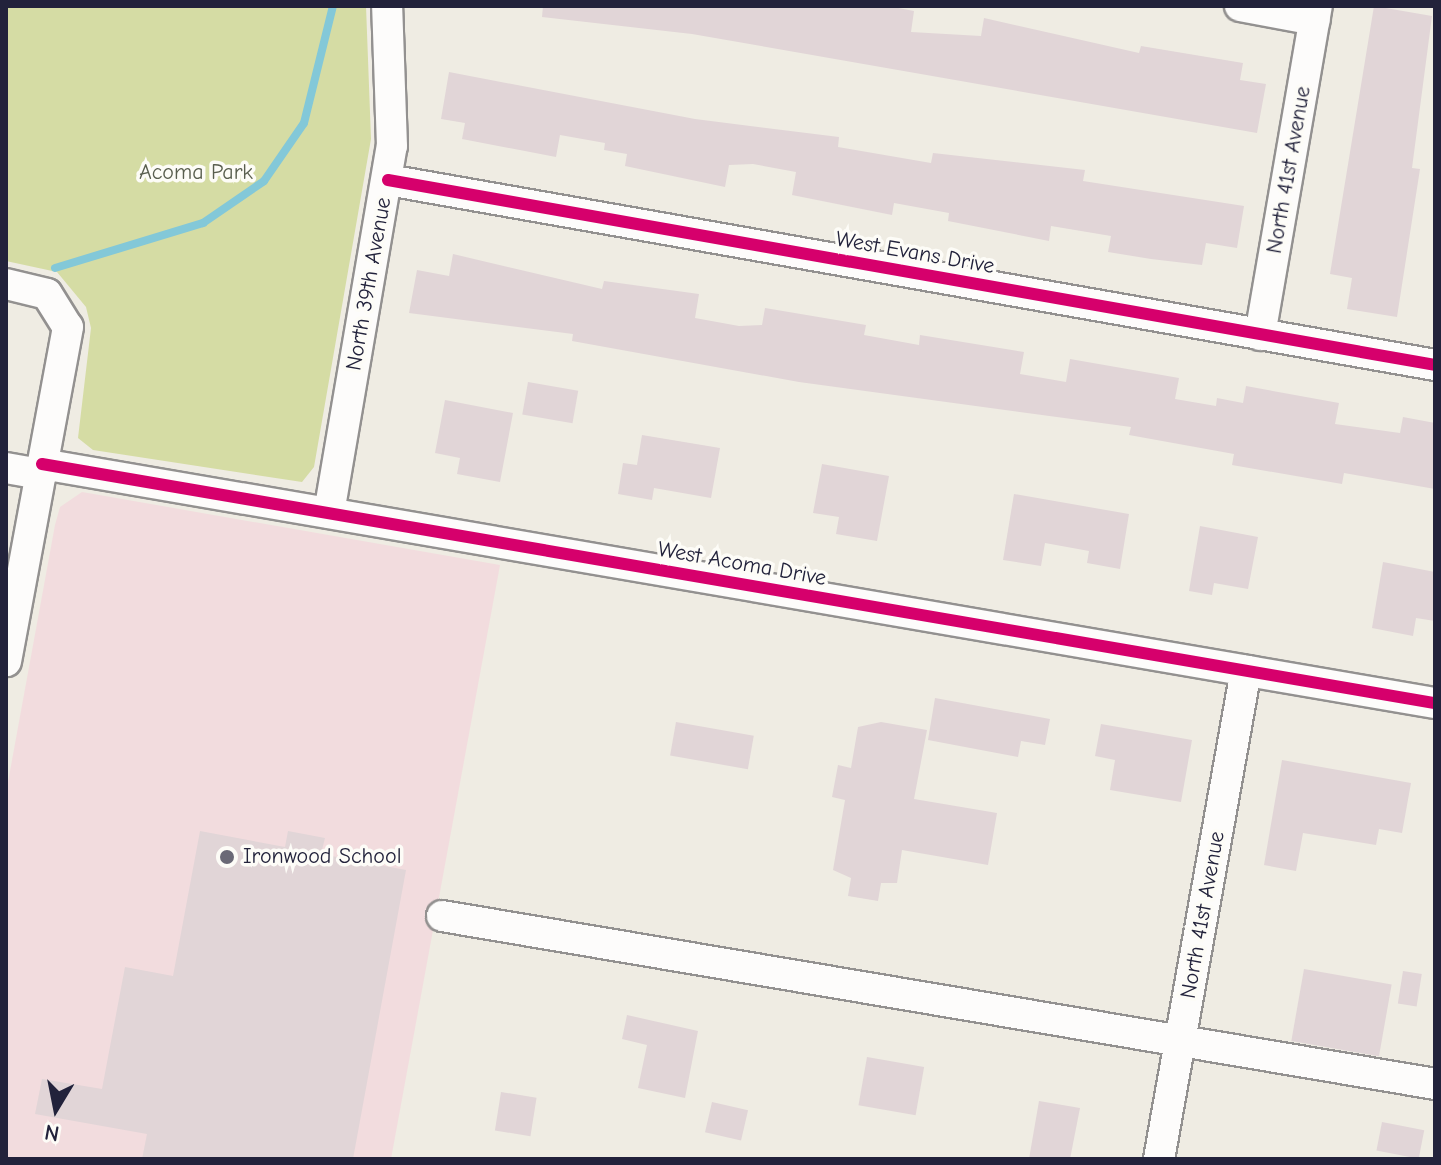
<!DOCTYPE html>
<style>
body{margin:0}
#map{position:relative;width:1441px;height:1165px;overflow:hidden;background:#efece3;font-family:"Comic Neue",sans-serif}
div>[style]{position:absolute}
.built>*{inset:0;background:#f2dcde}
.green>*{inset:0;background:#d5dca4}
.stream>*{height:8px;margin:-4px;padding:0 4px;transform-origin:4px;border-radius:4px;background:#83c8d8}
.building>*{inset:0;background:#e1d5d7;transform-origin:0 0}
.roads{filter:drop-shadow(2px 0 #939190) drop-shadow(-2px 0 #939190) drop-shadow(0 2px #939190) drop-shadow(0 -2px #939190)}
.minor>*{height:30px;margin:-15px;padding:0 15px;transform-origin:15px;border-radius:15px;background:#fdfcfb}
.cycleway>*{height:12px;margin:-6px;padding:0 6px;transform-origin:6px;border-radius:6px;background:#d6006c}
.dots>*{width:22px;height:22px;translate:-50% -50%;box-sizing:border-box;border:4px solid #fdfcf7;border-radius:50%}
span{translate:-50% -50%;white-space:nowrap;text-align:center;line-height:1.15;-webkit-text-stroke:7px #fdfcf7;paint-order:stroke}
.street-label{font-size:22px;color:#22223b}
.park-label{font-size:22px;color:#595e4e}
.poi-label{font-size:22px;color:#22223b}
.left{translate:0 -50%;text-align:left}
.frame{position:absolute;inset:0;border:8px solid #22223b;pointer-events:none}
.north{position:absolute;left:16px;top:1069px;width:80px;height:80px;-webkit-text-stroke:6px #fdfcf7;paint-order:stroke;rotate:190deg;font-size:22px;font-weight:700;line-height:32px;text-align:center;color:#22223b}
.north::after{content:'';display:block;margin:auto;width:28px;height:36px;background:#22223b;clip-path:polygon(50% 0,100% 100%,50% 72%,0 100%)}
</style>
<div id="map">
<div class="built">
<div style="clip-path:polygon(82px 492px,500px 565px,391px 1159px,6px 1159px,6px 793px,55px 525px,60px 507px)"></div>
</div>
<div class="green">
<div style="clip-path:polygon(6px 6px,366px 6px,371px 139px,314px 467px,302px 482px,93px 450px,78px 438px,91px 328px,86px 307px,57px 272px,6px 261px)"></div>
</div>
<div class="stream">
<div style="left:55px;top:268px;width:155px;rotate:-16.9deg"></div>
<div style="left:203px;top:223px;width:74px;rotate:-34.5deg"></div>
<div style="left:264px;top:181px;width:70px;rotate:-55.4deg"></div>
<div style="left:304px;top:123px;width:121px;rotate:-76.1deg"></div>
</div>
<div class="building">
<div style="clip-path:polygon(543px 6px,888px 6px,914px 11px,911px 32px,981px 36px,984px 18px,1139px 53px,1141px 46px,1243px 63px,1240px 80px,1266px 84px,1257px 133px,692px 34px,542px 17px)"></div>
<div style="clip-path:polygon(1374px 6px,1432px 16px,1412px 168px,1420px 169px,1397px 317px,1347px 309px,1352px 278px,1330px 274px)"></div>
<div style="clip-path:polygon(449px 72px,695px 119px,839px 137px,838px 147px,931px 163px,933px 153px,1085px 170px,1083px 181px,1244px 206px,1237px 248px,1206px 243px,1202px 265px,1151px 259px,1108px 252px,1111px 236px,1051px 226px,1049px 241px,948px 221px,949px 213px,894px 203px,892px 215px,792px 195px,796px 172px,753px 164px,729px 165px,725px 187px,625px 166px,627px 154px,604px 150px,605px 143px,560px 135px,556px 157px,462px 139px,465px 123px,441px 119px)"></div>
<div style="clip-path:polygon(453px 254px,602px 289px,604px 281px,699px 294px,695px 318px,739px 326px,762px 325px,765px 308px,866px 325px,864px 335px,919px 345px,920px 335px,1024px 352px,1020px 374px,1066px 382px,1070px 359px,1179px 378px,1175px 399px,1216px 406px,1217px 398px,1243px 403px,1246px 386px,1339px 403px,1335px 424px,1400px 433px,1403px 417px,1435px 423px,1435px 489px,1344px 473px,1342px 484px,1232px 465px,1234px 454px,1129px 435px,1131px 427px,799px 382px,572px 341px,573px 334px,409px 313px,417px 270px,449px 276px)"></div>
<div style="left:528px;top:382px;width:51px;height:33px;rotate:10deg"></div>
<div style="clip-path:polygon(445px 400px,513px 413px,500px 482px,457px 474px,460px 458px,435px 453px)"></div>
<div style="clip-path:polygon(642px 435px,720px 448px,711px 498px,654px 488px,652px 500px,618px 494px,623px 463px,637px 465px)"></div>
<div style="clip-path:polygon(822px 464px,889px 476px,877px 541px,836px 534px,839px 517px,813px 513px)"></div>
<div style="clip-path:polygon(1014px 494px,1129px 514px,1120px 569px,1087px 563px,1089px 551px,1045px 543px,1041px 566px,1003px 560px)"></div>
<div style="clip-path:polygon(1200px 526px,1258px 537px,1248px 589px,1214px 583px,1212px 595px,1189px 591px)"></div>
<div style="clip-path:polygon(1383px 562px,1435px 572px,1435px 621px,1416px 618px,1413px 636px,1372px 628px)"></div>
<div style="clip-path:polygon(935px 698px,1050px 719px,1045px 745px,1021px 741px,1018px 757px,928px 740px)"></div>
<div style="left:676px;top:722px;width:79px;height:34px;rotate:10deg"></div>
<div style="clip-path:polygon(881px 722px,927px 730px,914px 799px,997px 813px,988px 865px,902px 850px,897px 883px,881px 883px,878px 901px,848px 896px,851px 878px,833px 870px,845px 800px,832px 797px,838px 765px,851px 768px,858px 727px)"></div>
<div style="clip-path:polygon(1101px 724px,1192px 740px,1181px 802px,1110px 790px,1115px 760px,1095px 756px)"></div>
<div style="clip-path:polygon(1282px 760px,1411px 783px,1402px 833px,1379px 829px,1376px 845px,1303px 833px,1296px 871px,1264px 865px)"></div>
<div style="clip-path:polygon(200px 831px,285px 847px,288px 831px,325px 838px,321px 854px,406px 870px,353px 1159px,142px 1159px,147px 1134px,35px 1114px,42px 1079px,102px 1089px,125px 967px,173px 976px)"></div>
<div style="left:1304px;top:969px;width:89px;height:73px;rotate:10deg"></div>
<div style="left:1403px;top:971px;width:19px;height:33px;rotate:9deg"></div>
<div style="clip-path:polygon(627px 1015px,698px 1031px,685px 1098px,638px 1088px,647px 1045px,622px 1039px)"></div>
<div style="left:867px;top:1057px;width:58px;height:49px;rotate:10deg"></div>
<div style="left:501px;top:1092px;width:36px;height:39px;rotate:9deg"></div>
<div style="clip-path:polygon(1039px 1101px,1080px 1108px,1070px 1159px,1029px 1159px)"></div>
<div style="left:712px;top:1102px;width:37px;height:31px;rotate:13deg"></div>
<div style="left:1382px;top:1122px;width:43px;height:29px;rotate:11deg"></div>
</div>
<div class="roads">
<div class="minor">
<div style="left:1240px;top:6px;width:76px;rotate:10.6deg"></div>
<div style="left:388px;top:180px;width:1063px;rotate:10.02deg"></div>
<div style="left:6px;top:284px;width:42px;rotate:13.7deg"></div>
<div style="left:47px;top:294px;width:39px;rotate:58deg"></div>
<div style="left:68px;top:327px;width:340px;rotate:100.5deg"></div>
<div style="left:1260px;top:335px;width:334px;rotate:-80.2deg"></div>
<div style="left:42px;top:464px;width:1413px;rotate:9.74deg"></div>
<div style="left:6px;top:468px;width:36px;rotate:10deg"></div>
<div style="left:329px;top:513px;width:372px;rotate:-80.3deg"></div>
<div style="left:392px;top:146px;width:140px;rotate:-92deg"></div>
<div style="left:442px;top:916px;width:1007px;rotate:9.6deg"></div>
<div style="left:1159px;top:1159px;width:496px;rotate:-79.9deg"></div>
</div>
</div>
<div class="cycleway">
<div style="left:388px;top:180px;width:1063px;rotate:10.02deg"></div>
<div style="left:42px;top:464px;width:1413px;rotate:9.74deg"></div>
</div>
<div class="dots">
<div style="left:227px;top:857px;background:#6a6976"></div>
</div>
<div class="street-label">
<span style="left:1289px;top:170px;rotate:-80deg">North 41st Avenue</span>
<span style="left:915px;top:253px;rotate:10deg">West Evans Drive</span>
<span style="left:369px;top:284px;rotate:-80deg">North 39th Avenue</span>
<span style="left:742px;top:564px;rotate:10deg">West Acoma Drive</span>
<span style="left:1203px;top:915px;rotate:-80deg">North 41st Avenue</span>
</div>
<div class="park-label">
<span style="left:196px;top:173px">Acoma Park</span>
</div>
<div class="poi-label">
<span class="left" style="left:243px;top:857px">Ironwood School</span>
</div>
<div class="frame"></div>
<div class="north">N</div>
</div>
